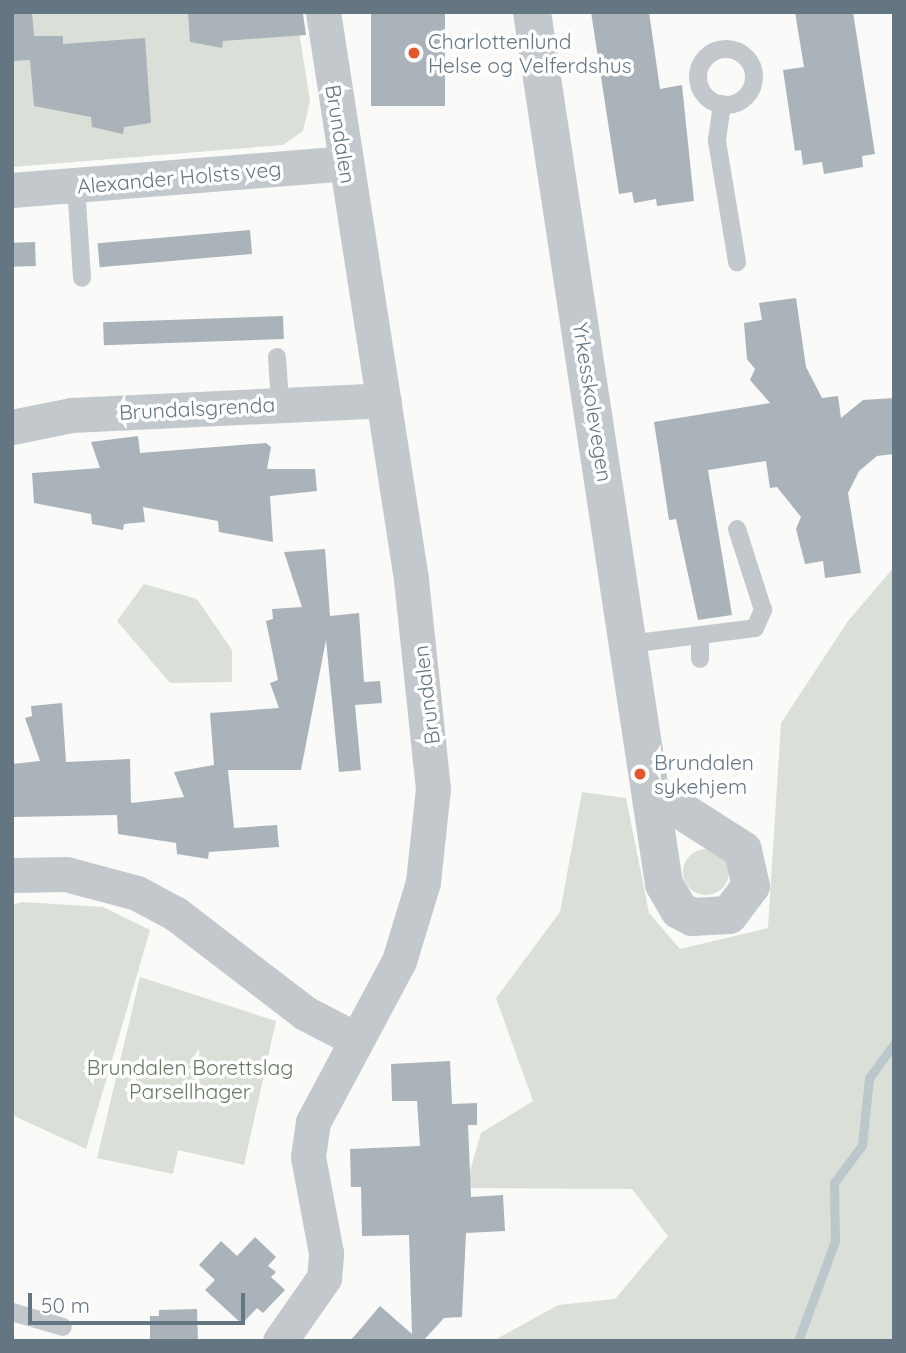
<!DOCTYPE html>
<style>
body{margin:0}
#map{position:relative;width:906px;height:1353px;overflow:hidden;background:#fafaf8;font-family:Quicksand,sans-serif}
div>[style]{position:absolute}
.green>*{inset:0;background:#dadfd7}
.round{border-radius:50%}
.stream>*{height:9px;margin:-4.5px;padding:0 4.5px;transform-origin:4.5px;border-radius:4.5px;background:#bbc7cb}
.building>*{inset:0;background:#aab3b9;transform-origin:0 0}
.service>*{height:18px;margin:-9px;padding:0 9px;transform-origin:9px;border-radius:9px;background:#c3c8cc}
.service>.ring{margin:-9px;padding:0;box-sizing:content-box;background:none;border:18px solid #c3c8cc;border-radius:50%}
.minor>*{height:35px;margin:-17.5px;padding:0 17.5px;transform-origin:17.5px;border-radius:17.5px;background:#c3c8cc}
.tertiary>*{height:38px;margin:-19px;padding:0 19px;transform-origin:19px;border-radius:19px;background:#c3c8cc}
.dots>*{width:19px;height:19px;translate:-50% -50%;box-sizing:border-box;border:4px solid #fff;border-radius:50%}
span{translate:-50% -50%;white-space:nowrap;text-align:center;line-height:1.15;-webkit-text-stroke:7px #fff;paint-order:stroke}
.poi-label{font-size:21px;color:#657683}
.left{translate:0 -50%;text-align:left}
.street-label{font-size:21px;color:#657683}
.park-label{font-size:21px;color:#687a64}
.frame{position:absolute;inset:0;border:14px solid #657683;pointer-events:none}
.scale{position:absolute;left:28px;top:1293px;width:217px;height:32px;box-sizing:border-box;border:4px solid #657683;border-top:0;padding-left:9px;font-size:21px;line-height:24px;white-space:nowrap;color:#657683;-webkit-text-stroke:5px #fff;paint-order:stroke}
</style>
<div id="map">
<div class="green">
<div style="clip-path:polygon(12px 12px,296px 12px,310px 101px,303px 131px,283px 145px,12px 167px)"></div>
<div style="clip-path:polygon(894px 567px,894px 1341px,493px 1341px,558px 1305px,615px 1299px,668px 1236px,632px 1189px,465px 1188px,481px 1133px,533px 1101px,496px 998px,560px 912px,582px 792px,626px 798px,649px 913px,680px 949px,768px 928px,781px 723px,848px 621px)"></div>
<div style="clip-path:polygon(144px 584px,197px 599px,232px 650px,232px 682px,170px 683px,117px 621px)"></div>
<div class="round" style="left:683px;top:849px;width:46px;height:46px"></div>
<div style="clip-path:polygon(22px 902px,103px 907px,150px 930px,86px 1149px,12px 1115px,12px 905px)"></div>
<div style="clip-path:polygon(140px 977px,276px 1021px,244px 1165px,178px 1150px,173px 1174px,97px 1158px)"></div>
</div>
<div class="stream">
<div style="left:798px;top:1341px;width:107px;rotate:-69.7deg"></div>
<div style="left:835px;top:1241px;width:58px;rotate:-91deg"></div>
<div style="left:834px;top:1183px;width:47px;rotate:-53.6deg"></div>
<div style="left:862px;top:1145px;width:67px;rotate:-84deg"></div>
<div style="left:869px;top:1078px;width:42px;rotate:-53.7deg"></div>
</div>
<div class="building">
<div style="clip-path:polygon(12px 12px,32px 12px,34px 36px,63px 36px,63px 44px,145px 38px,151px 123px,124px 127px,123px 134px,92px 127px,91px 117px,34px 106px,30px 60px,12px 61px)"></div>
<div style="clip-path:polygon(188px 12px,303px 14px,306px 35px,223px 41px,222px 48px,190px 42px)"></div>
<div style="left:371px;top:12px;width:74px;height:94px"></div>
<div style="clip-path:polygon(591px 12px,649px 12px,660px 89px,682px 85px,694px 201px,657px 206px,656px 199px,634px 203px,632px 192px,619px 194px)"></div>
<div style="clip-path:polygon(795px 12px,853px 12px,875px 154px,862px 156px,863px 167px,824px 174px,822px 162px,803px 165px,801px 150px,795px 151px,783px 70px,804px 67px)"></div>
<div style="left:250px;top:230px;width:24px;height:153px;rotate:85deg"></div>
<div style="left:35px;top:242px;width:24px;height:23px;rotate:88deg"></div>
<div style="clip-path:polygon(796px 298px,806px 367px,822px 398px,838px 396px,841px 418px,863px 400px,894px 398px,894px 454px,877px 456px,859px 471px,848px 493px,861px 573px,825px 578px,823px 561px,805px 564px,796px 529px,801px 517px,777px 487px,770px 488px,766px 461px,708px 470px,732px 615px,698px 620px,676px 519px,669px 520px,654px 422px,770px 403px,750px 380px,755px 369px,747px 359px,744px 323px,762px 320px,759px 303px)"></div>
<div style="left:283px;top:316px;width:23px;height:180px;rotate:88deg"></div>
<div style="clip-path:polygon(138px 436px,140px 453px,266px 443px,271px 447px,267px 469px,315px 469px,317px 491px,270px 496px,273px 542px,219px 532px,218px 521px,143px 507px,145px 522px,124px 524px,123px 530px,92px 524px,91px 514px,34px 503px,32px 473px,100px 468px,91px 442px)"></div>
<div style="clip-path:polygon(325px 549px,330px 616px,359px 613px,364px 682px,380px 681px,382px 703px,355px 705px,361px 770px,339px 772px,326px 640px,301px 770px,228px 770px,234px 828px,277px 825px,279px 847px,209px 852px,208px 859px,177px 854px,176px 843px,118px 834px,117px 815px,14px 817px,12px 764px,40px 761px,25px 718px,32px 716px,31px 706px,62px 703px,66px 762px,130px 759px,131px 803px,184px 797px,174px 772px,214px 765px,210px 713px,279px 708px,270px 683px,278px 680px,266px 621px,273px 619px,272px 609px,302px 607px,284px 552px)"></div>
<div style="clip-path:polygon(450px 1061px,452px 1104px,477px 1103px,477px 1125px,468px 1125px,471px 1197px,503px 1195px,505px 1231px,466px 1233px,462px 1317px,444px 1318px,423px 1341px,350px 1341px,380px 1306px,412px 1334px,409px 1235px,362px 1236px,361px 1187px,351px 1187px,350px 1149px,420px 1146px,417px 1101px,392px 1101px,391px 1064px)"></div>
<div style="clip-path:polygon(255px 1237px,276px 1257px,268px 1266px,276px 1272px,271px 1277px,285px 1290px,263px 1313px,257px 1308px,242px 1324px,205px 1290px,215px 1280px,199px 1265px,221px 1241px,237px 1256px)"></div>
<div style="clip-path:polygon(197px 1309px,198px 1341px,150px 1341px,150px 1316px,159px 1316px,159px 1310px)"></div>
</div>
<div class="service">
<div class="ring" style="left:698px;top:49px;width:38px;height:38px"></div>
<div style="left:722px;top:104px;width:37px;rotate:98deg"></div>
<div style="left:717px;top:141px;width:123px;rotate:80.6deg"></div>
<div style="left:76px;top:185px;width:93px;rotate:86.3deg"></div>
<div style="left:277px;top:357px;width:47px;rotate:86.3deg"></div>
<div style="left:700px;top:636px;width:23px;rotate:90deg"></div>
<div style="left:629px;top:644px;width:127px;rotate:-7.2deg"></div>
<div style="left:755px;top:628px;width:20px;rotate:-66deg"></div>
<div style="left:763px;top:610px;width:85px;rotate:-107.8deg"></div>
<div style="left:12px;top:1312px;width:53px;rotate:16.4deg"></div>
</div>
<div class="minor">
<div style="left:12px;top:190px;width:334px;rotate:-4.6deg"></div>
<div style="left:12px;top:427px;width:60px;rotate:-11.5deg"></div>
<div style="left:71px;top:415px;width:313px;rotate:-2.7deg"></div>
<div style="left:12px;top:875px;width:54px;rotate:-1.1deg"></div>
<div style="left:66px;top:874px;width:73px;rotate:15deg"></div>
<div style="left:137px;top:893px;width:44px;rotate:28.3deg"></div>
<div style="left:176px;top:914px;width:163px;rotate:37.5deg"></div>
<div style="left:305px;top:1013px;width:56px;rotate:27.5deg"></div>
<div style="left:280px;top:1341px;width:77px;rotate:-55.1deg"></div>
<div style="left:324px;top:1278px;width:25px;rotate:-85deg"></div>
<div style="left:326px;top:1253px;width:98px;rotate:-100.6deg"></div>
<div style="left:308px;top:1157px;width:35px;rotate:-82deg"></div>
<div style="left:313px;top:1122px;width:183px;rotate:-61.9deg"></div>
<div style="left:399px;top:961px;width:83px;rotate:-73.1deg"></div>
<div style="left:423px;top:882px;width:94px;rotate:-83.9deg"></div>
<div style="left:433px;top:789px;width:211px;rotate:-96deg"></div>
<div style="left:411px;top:579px;width:574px;rotate:-98.82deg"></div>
</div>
<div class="tertiary">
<div style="left:532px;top:12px;width:882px;rotate:81.39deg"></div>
<div style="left:664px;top:884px;width:30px;rotate:60deg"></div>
<div style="left:679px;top:910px;width:15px;rotate:28deg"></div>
<div style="left:692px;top:917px;width:37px;rotate:-3deg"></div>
<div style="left:729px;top:915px;width:36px;rotate:-53deg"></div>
<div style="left:751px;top:886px;width:37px;rotate:-103deg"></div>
<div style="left:743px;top:850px;width:108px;rotate:-147.5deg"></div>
</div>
<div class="dots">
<div style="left:414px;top:53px;background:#e4572e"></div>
<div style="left:640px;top:774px;background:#e4572e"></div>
</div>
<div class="poi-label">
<span class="left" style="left:428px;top:53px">Charlottenlund<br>Helse og Velferdshus</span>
<span class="left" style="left:654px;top:774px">Brundalen<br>sykehjem</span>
</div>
<div class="street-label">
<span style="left:341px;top:134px;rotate:81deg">Brundalen</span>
<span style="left:179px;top:177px;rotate:-5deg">Alexander Holsts veg</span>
<span style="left:593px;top:402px;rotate:81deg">Yrkesskolevegen</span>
<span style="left:197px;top:408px;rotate:-3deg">Brundalsgrenda</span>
<span style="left:426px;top:695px;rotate:-97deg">Brundalen</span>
</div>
<div class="park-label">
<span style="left:190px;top:1079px">Brundalen Borettslag<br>Parsellhager</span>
</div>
<div class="frame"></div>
<div class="scale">50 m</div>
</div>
